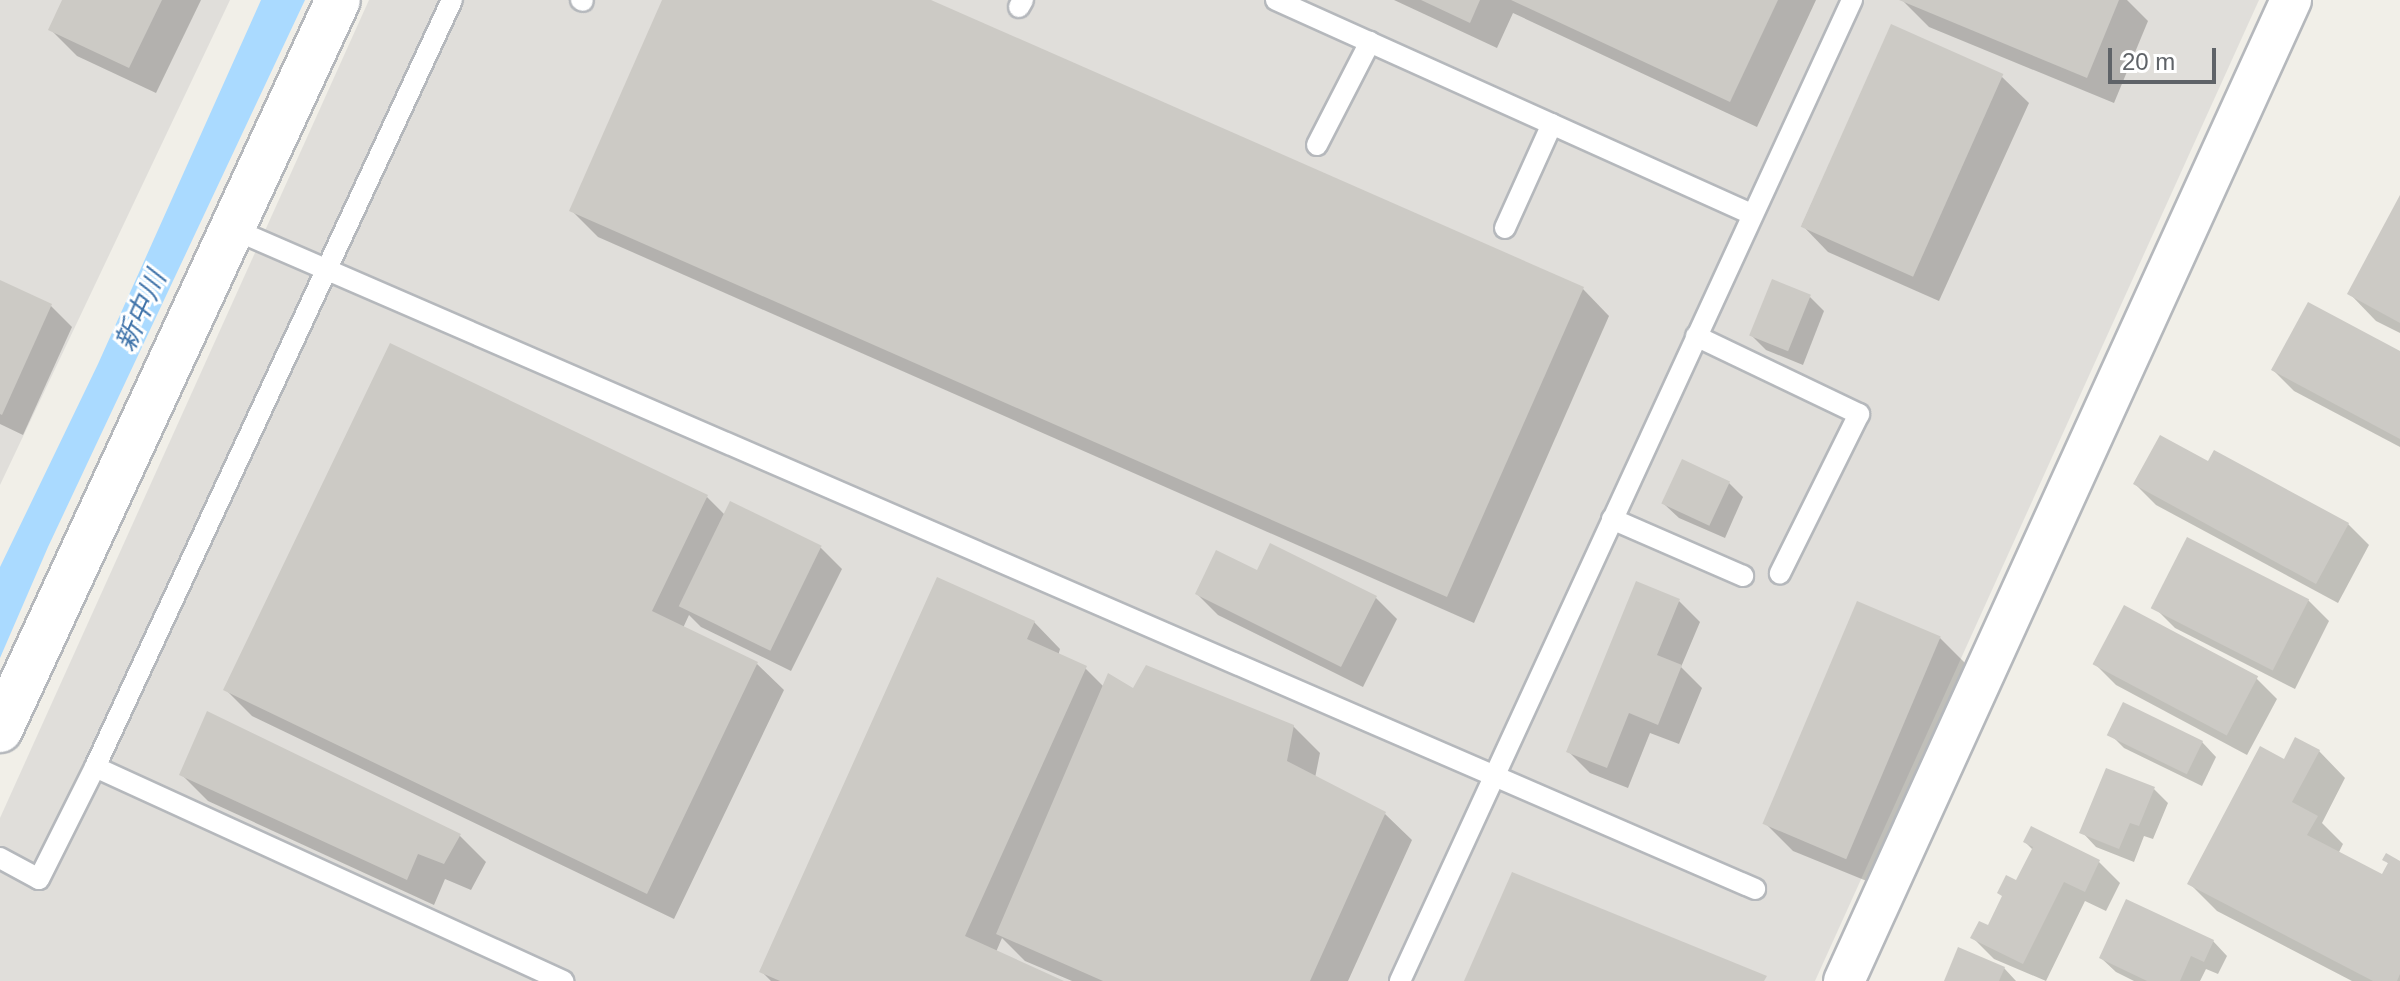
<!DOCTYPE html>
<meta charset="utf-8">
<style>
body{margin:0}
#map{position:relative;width:2400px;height:981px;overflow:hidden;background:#f1efe8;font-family:Arial,"Noto Sans JP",sans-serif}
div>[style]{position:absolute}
.industrial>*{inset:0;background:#e0deda}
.water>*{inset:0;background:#aadaff}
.shadow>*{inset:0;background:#0003}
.building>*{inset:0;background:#cccac5;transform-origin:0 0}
.roads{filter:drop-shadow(2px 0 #b5b8bc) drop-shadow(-2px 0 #b5b8bc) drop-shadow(0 2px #b5b8bc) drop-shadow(0 -2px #b5b8bc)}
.service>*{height:20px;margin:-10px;padding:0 10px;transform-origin:10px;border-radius:10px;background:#fff}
.minor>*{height:40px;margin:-20px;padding:0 20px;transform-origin:20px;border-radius:20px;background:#fff}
.tertiary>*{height:44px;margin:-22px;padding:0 22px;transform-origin:22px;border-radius:22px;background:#fff}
span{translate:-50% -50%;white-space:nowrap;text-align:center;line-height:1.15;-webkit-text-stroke:6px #fff;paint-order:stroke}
.water-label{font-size:28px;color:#4174aa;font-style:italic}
.scale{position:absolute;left:2108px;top:48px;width:108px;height:36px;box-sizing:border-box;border:4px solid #5f6368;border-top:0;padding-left:10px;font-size:24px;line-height:28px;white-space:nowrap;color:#5f6368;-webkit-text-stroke:6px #fff;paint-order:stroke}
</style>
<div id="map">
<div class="industrial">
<div style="clip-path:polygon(0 0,230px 0,0 485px)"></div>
<div style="clip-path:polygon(369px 0,2259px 0,1815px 981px,0 981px,0 818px)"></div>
</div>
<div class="water">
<div style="clip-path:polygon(261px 0,305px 0,48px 547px,0 658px,0 567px,98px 364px)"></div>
</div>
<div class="shadow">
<div style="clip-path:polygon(64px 0,201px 0,156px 93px,77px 56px,50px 29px)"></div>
<div style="clip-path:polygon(664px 0,926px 0,1583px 289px,1609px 316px,1474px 623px,598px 237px,571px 210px)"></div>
<div style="clip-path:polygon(1394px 0,1816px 0,1757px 127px,1513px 13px,1497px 48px)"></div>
<div style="clip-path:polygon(1902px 0,2127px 0,2148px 21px,2114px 103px,1929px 27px)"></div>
<div style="clip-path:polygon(1892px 26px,2002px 77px,2029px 103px,1939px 301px,1828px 252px,1802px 225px)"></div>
<div style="clip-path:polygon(2400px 199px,2400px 333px,2376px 321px,2350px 294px)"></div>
<div style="clip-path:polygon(0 283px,51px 306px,72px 327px,23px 435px,0 424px)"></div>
<div style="clip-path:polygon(1810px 297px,1824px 311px,1803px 365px,1766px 350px,1751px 335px)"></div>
<div style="clip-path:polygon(2400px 353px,2400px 447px,2294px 391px,2273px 370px)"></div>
<div style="clip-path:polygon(2209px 464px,2348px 524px,2369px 545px,2338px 603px,2156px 505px,2135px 484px)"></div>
<div style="clip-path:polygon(1729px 483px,1743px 497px,1725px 538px,1679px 518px,1664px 504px)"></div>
<div style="clip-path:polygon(707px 497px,725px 515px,821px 548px,842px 569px,791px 671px,701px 627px,689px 615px,683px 628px,757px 664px,784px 690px,674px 919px,252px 716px,226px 690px)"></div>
<div style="clip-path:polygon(1257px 573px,1376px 598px,1397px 619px,1363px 687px,1218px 615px,1197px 594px)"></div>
<div style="clip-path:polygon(2308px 600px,2329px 621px,2295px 689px,2175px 628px,2154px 607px)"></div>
<div style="clip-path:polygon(1679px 601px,1700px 622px,1681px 667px,1702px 688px,1679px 744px,1650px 733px,1628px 788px,1590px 773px,1569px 752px)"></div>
<div style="clip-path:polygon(1034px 622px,1060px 649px,1058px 656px,1085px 668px,1104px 687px,1293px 726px,1320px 753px,1315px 778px,1385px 814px,1412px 840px,1348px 981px,1072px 981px,1025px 961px,1002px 938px,996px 952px,1059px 981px,771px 981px,761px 971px)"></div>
<div style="clip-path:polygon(1940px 638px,1966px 664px,1874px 884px,1793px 851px,1766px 824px)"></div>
<div style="clip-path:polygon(2095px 664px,2256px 678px,2277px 699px,2247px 755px,2116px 685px)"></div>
<div style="clip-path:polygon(2110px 734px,2202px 742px,2216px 757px,2202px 786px,2124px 748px)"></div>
<div style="clip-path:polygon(2319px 751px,2345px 778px,2322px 823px,2343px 844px,2338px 854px,2383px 877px,2389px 864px,2385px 860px,2400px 863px,2400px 981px,2352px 981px,2217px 911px,2190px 884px,2285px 762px)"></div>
<div style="clip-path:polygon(181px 774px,460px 836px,486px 862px,471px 890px,445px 879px,434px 905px,208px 801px)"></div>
<div style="clip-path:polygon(2154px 789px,2168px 803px,2153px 839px,2144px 836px,2134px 862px,2096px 847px,2082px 832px)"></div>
<div style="clip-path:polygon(2032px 829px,2099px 862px,2120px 883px,2106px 911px,2085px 901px,2046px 981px,1994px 959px,1973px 938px,1989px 928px,2017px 883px,2033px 850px,2025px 842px)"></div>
<div style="clip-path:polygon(2213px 941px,2227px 956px,2218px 974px,2206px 969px,2200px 981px,2134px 981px,2116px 972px,2101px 958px)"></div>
<div style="clip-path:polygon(2004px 968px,2016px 981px,1946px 981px)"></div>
</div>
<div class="building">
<div style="clip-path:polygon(62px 0,162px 0,129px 68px,48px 30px)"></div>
<div style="clip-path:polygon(662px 0,931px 0,1584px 287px,1447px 597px,569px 211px)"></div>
<div style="clip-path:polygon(1421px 0,1480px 0,1470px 23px)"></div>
<div style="clip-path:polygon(1511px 0,1778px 0,1730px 102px)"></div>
<div style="clip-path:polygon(1899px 0,2119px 0,2087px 78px)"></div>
<div style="left:1891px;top:24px;width:123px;height:222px;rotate:24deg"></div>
<div style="clip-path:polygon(2400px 195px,2400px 323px,2347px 294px)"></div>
<div style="left:1772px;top:279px;width:42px;height:61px;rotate:22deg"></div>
<div style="clip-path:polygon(0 280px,52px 304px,2px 415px,0 414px)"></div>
<div style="clip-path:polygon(2308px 302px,2400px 351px,2400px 439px,2271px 370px)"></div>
<div style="clip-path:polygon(390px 343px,708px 495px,652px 611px,758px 662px,647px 894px,223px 690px)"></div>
<div style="clip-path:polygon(2160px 435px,2208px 461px,2214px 450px,2349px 523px,2316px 584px,2133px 484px)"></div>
<div style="left:1682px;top:459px;width:53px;height:49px;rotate:25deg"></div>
<div style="left:730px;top:501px;width:102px;height:117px;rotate:26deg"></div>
<div style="left:2187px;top:537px;width:137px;height:80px;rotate:27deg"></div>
<div style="clip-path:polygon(1270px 543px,1377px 596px,1341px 667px,1195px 594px,1216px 550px,1257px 570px)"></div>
<div style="clip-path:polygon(937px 577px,1035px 621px,1027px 639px,1087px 666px,965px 936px,1064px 981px,780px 981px,759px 972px)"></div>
<div style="clip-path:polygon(1636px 581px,1680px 599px,1657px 655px,1682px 665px,1658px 725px,1629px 713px,1607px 768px,1566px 752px)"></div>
<div style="left:1857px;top:601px;width:91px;height:242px;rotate:23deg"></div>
<div style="left:2124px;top:605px;width:152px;height:67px;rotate:28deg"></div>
<div style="clip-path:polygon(1146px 665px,1294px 725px,1287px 761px,1386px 812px,1310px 981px,1103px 981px,996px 934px,1108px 673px,1133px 688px)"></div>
<div style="left:2123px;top:702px;width:89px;height:37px;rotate:26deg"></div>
<div style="clip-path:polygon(207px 711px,461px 834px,444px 864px,418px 854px,407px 880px,179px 775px)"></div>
<div style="clip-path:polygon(2295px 737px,2320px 750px,2292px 802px,2318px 816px,2307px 835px,2382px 874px,2388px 863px,2382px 860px,2386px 853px,2400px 861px,2400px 974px,2397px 981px,2373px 981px,2187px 884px,2260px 746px,2284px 759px)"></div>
<div style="clip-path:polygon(2106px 768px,2155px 787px,2139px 826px,2130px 823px,2119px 849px,2079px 833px)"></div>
<div style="clip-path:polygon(2031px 826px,2100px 860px,2085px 892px,2064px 882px,2023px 964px,1970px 938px,1979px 921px,1988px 925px,2002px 896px,1997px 893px,2006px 875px,2016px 880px,2033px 847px,2023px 842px)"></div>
<div style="clip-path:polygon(1512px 872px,1767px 976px,1764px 981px,1464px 981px)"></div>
<div style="clip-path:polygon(2126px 899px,2214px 940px,2204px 962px,2191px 956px,2180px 981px,2147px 981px,2099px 958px)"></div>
<div style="clip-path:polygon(1958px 947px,2005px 967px,1999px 981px,1944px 981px)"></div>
</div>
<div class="roads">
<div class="service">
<div style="left:581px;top:0;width:2px;rotate:27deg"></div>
<div style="left:1276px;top:0;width:521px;rotate:24.25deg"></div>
<div style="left:1019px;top:7px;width:8px;rotate:-60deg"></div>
<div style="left:1317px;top:145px;width:116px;rotate:-62.8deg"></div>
<div style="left:1505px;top:228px;width:114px;rotate:-65.7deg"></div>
<div style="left:233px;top:229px;width:1659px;rotate:23.44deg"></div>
<div style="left:1696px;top:336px;width:181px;rotate:25.6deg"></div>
<div style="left:1859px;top:414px;width:178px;rotate:116.4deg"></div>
<div style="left:1612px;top:519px;width:143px;rotate:23.5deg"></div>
<div style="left:95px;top:767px;width:846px;rotate:-65.04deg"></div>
<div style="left:0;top:858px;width:44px;rotate:28.3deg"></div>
<div style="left:39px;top:879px;width:125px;rotate:-63.4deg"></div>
<div style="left:95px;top:767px;width:515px;rotate:24.57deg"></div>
<div style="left:1400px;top:981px;width:1080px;rotate:-65.26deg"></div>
</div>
<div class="minor">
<div style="left:1844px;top:981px;width:1078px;rotate:-65.5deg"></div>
</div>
<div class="tertiary">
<div style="left:0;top:730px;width:804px;rotate:-65.16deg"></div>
</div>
</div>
<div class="water-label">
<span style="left:141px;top:311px;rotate:-66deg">新中川</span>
</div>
<div class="scale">20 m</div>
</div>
